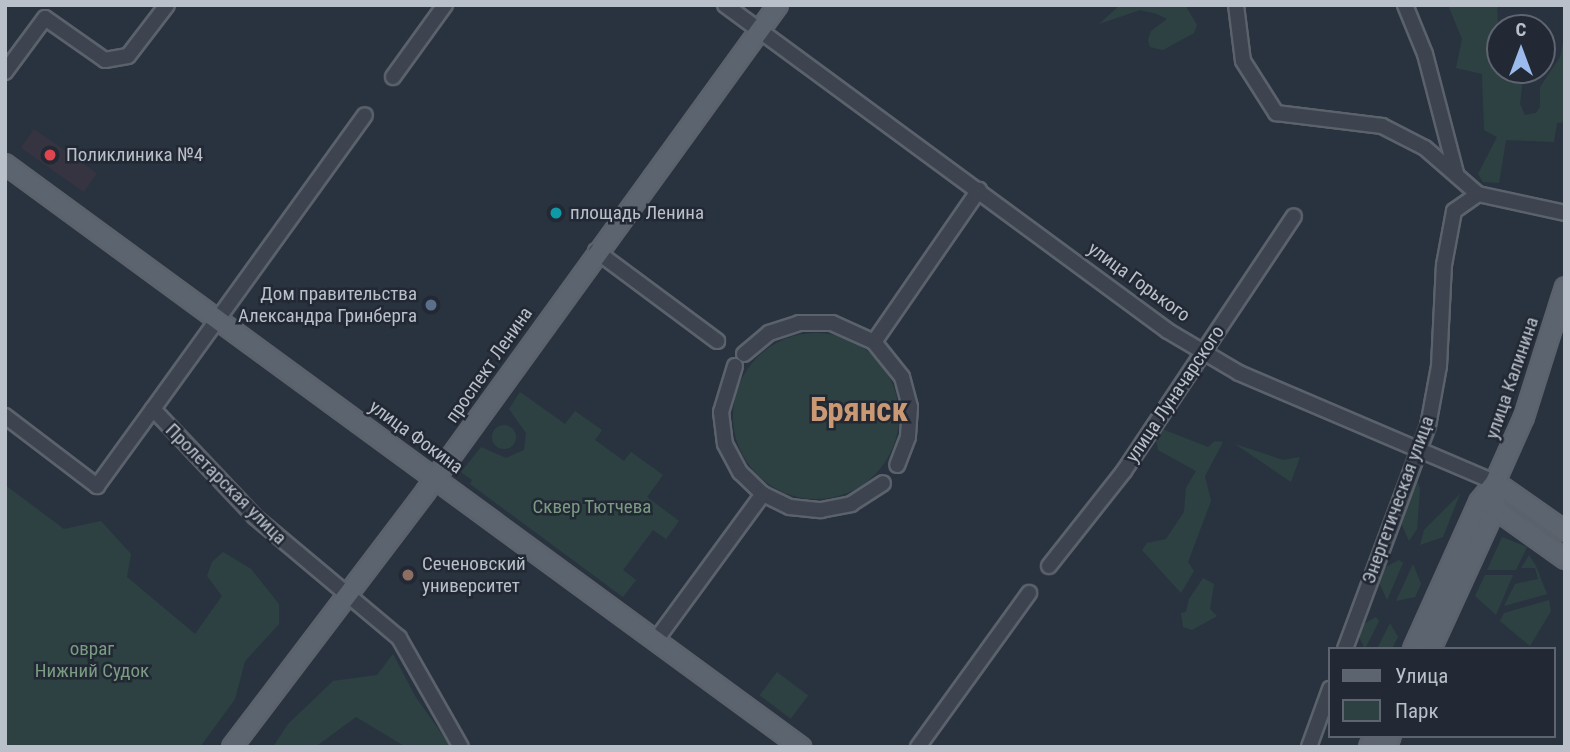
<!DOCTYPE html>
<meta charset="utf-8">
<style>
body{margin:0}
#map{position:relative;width:1570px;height:752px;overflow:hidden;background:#29333f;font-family:"Roboto Condensed",sans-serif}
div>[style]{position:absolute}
.medical>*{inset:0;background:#363441;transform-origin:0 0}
.green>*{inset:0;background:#2e4142;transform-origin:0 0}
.round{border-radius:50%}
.roads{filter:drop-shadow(2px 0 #5b626c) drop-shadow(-2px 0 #5b626c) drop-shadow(0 2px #5b626c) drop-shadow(0 -2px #5b626c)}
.minor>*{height:14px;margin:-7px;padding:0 7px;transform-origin:7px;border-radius:7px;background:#3d444f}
.major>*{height:18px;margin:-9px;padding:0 9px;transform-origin:9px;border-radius:9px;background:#5b646f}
.dots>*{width:19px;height:19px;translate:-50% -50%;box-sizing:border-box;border:4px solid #222934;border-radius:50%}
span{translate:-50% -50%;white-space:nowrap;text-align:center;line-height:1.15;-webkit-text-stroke:5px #222934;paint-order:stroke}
.poi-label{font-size:19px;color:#bac0c9}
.left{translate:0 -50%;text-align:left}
.right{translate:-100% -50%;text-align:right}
.street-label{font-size:19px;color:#bac0c9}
.park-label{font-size:19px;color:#7a9c82}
.town-label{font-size:33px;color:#ca9974;font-weight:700}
.frame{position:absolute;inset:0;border:7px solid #bac0c9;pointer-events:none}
.legend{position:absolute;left:1328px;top:647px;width:228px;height:91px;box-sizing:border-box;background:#222934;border:2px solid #5f6570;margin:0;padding:9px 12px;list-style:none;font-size:21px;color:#bac0c9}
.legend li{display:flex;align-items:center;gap:14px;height:35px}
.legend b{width:35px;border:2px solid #5f6570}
.north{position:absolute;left:1486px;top:14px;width:70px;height:70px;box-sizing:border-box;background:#222934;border:2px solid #5f6570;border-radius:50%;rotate:0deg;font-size:19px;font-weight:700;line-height:28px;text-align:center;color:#bac0c9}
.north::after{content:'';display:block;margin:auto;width:24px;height:32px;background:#9bbbed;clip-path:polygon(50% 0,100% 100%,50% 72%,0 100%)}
</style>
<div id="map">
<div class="medical">
<div style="left:34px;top:129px;width:77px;height:23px;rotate:35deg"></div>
</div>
<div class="green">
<div style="clip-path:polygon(1120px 5px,1185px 5px,1197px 25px,1194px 33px,1163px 50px,1150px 47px,1148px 40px,1151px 31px,1167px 19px,1157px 14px,1140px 10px,1099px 24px)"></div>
<div style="clip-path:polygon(1448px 5px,1497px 5px,1500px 70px,1524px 70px,1520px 104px,1525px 115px,1536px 113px,1540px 107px,1540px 87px,1560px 57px,1565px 33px,1565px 122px,1557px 123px,1554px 142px,1506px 140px,1499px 183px,1483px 182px,1478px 174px,1497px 137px,1484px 130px,1482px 74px,1456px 68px,1462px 39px)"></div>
<div class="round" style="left:733px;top:333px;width:166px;height:166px"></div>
<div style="clip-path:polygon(520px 392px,565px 424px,575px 411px,602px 430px,595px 440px,624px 461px,631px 452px,663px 475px,647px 497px,679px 521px,666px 539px,653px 530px,623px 570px,636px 580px,623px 597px,470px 484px,472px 480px,461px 472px,481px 447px,506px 458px,524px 450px,526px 433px,509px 409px)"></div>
<div class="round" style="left:492px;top:425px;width:24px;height:24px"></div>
<div style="clip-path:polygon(1162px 429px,1208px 447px,1215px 441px,1223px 442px,1205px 476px,1211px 501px,1188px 562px,1194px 571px,1181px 593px,1142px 550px,1147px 543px,1166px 539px,1184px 512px,1186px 488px,1196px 471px,1158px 450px,1156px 440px)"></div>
<div style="clip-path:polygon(1235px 444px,1283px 460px,1300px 457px,1291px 482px)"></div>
<div style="clip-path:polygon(1416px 478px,1420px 488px,1417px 529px,1409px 541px,1400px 521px)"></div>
<div style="clip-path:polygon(5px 485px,64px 529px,101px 521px,131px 554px,127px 577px,195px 634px,222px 596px,207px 576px,212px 562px,223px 552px,251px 569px,279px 604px,279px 624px,245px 661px,235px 699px,200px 747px,5px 747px)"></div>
<div style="clip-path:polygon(1460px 494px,1443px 537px,1420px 545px,1424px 530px)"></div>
<div style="clip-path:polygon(1502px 537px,1527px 547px,1516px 570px,1487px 570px)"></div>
<div style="clip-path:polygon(1529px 555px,1536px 566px,1547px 594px,1504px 606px,1515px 584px,1538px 579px,1535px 568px,1521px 568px)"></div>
<div style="clip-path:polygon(1399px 560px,1403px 563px,1387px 600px,1378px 580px,1382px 569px)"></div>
<div style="clip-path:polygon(1413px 564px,1421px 584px,1415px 597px,1396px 601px)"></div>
<div style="clip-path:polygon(1485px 575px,1513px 575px,1496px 615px,1475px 596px)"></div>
<div style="clip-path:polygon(1203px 578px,1214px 584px,1210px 609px,1217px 616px,1192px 630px,1183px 627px,1181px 613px,1186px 612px,1189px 599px)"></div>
<div style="clip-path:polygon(1549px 600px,1551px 611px,1530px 646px,1500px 621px,1504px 613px)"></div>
<div style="clip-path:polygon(1376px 617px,1379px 621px,1365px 649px,1358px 635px,1362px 625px)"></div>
<div style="clip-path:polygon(1390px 623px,1398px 637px,1392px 649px,1377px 649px)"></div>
<div style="clip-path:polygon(393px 654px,415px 696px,451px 747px,406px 747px,356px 717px,315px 747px,273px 747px,288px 724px,333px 681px,377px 675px)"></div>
<div style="left:777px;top:672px;width:39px;height:29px;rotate:37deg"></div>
</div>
<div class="roads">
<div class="minor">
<div style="left:725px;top:5px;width:550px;rotate:36.35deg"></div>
<div style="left:1168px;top:331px;width:82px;rotate:30.6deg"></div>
<div style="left:1239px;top:373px;width:278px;rotate:23.1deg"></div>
<div style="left:1236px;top:5px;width:56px;rotate:82.9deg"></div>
<div style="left:1243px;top:61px;width:62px;rotate:57.6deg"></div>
<div style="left:1276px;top:113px;width:107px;rotate:7deg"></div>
<div style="left:1382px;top:126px;width:48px;rotate:27.1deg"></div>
<div style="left:1425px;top:148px;width:70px;rotate:41deg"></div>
<div style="left:1478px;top:194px;width:89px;rotate:12.3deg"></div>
<div style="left:1405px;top:5px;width:53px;rotate:67.8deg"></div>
<div style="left:1425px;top:54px;width:123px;rotate:75.4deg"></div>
<div style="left:5px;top:72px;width:67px;rotate:-53.5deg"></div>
<div style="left:45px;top:18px;width:73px;rotate:35deg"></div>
<div style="left:105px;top:60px;width:23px;rotate:-10deg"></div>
<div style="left:128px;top:56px;width:64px;rotate:-52.6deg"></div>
<div style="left:393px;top:77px;width:89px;rotate:-54.2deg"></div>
<div style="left:596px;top:251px;width:151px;rotate:36.6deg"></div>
<div style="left:874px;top:342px;width:185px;rotate:-55.4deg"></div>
<div style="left:744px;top:354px;width:33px;rotate:-40deg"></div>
<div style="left:769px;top:333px;width:32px;rotate:-18deg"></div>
<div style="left:799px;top:323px;width:33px"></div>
<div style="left:832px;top:323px;width:46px;rotate:24.3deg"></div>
<div style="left:874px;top:342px;width:45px;rotate:51.3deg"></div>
<div style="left:902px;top:377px;width:31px;rotate:75deg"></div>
<div style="left:910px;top:407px;width:30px;rotate:94deg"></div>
<div style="left:908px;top:437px;width:30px;rotate:111deg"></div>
<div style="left:735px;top:366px;width:48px;rotate:106.9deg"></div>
<div style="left:721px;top:412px;width:32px;rotate:83deg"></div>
<div style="left:725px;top:444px;width:32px;rotate:62deg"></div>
<div style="left:740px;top:472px;width:32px;rotate:44deg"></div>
<div style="left:763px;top:494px;width:30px;rotate:26deg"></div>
<div style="left:790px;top:507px;width:31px;rotate:6deg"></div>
<div style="left:821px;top:510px;width:31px;rotate:-11deg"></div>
<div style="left:851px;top:504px;width:38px;rotate:-33deg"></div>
<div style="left:153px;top:409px;width:362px;rotate:-54.2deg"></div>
<div style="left:5px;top:416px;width:116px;rotate:37.3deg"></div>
<div style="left:97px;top:486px;width:95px;rotate:-54deg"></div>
<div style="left:153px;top:409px;width:149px;rotate:46.6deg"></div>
<div style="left:255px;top:517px;width:188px;rotate:40deg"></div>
<div style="left:399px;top:638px;width:125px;rotate:60.4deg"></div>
<div style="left:1049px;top:566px;width:121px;rotate:-51.7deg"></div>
<div style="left:1124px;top:471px;width:306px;rotate:-56.3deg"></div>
<div style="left:656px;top:640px;width:181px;rotate:-53.8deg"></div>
<div style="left:1345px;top:649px;width:238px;rotate:-69.6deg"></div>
<div style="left:1428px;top:426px;width:61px;rotate:-79.6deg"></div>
<div style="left:1439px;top:366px;width:101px;rotate:-87.2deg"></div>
<div style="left:1444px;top:265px;width:55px;rotate:-79.5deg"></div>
<div style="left:1454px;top:211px;width:29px;rotate:-35deg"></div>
<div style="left:918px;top:747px;width:190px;rotate:-54.2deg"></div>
<div style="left:1309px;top:747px;width:62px;rotate:-70.1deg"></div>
</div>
<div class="major">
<div style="left:5px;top:164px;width:987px;rotate:36.22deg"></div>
<div style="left:1495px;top:482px;width:85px;rotate:35deg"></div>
<div style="left:1495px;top:509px;width:86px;rotate:35.5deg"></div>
<div style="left:1413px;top:649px;width:161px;rotate:-65.8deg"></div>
<div style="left:1479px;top:502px;width:26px;rotate:-51deg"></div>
<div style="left:1495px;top:482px;width:71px;rotate:-66deg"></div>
<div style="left:1524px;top:417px;width:136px;rotate:-72.5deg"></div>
<div style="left:1431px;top:649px;width:154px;rotate:-65.4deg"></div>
<div style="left:1495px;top:509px;width:27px;rotate:-90deg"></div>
<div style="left:232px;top:747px;width:321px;rotate:-52.8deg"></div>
<div style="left:426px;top:491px;width:600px;rotate:-54.08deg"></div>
<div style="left:1369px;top:747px;width:12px;rotate:-66deg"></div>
<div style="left:1386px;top:747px;width:12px;rotate:-66deg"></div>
</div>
</div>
<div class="dots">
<div style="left:50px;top:155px;background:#e0444e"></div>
<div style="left:556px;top:213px;background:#0f9aa8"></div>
<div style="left:431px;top:305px;background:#5c6f8a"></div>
<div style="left:408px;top:575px;background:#8d6e63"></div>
</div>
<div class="poi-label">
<span class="left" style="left:66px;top:155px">Поликлиника №4</span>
<span class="left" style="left:570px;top:213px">площадь Ленина</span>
<span class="right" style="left:417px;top:305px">Дом правительства<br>Александра Гринберга</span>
<span class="left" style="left:422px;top:575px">Сеченовский<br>университет</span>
</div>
<div class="street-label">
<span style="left:1139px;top:282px;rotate:36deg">улица Горького</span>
<span style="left:489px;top:365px;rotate:-55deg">проспект Ленина</span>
<span style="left:1512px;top:378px;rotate:-71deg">улица Калинина</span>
<span style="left:1175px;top:394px;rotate:-56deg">улица Луначарского</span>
<span style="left:416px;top:437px;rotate:36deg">улица Фокина</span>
<span style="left:226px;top:484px;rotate:45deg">Пролетарская улица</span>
<span style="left:1398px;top:500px;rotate:-70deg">Энергетическая улица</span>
</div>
<div class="park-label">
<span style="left:592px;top:507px">Сквер Тютчева</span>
<span style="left:92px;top:660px">овраг<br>Нижний Судок</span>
</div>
<div class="town-label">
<span style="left:859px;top:410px">Брянск</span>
</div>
<div class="frame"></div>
<ul class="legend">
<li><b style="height:9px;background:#5b646f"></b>Улица</li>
<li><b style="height:19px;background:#2e4142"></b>Парк</li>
</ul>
<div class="north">С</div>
</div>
